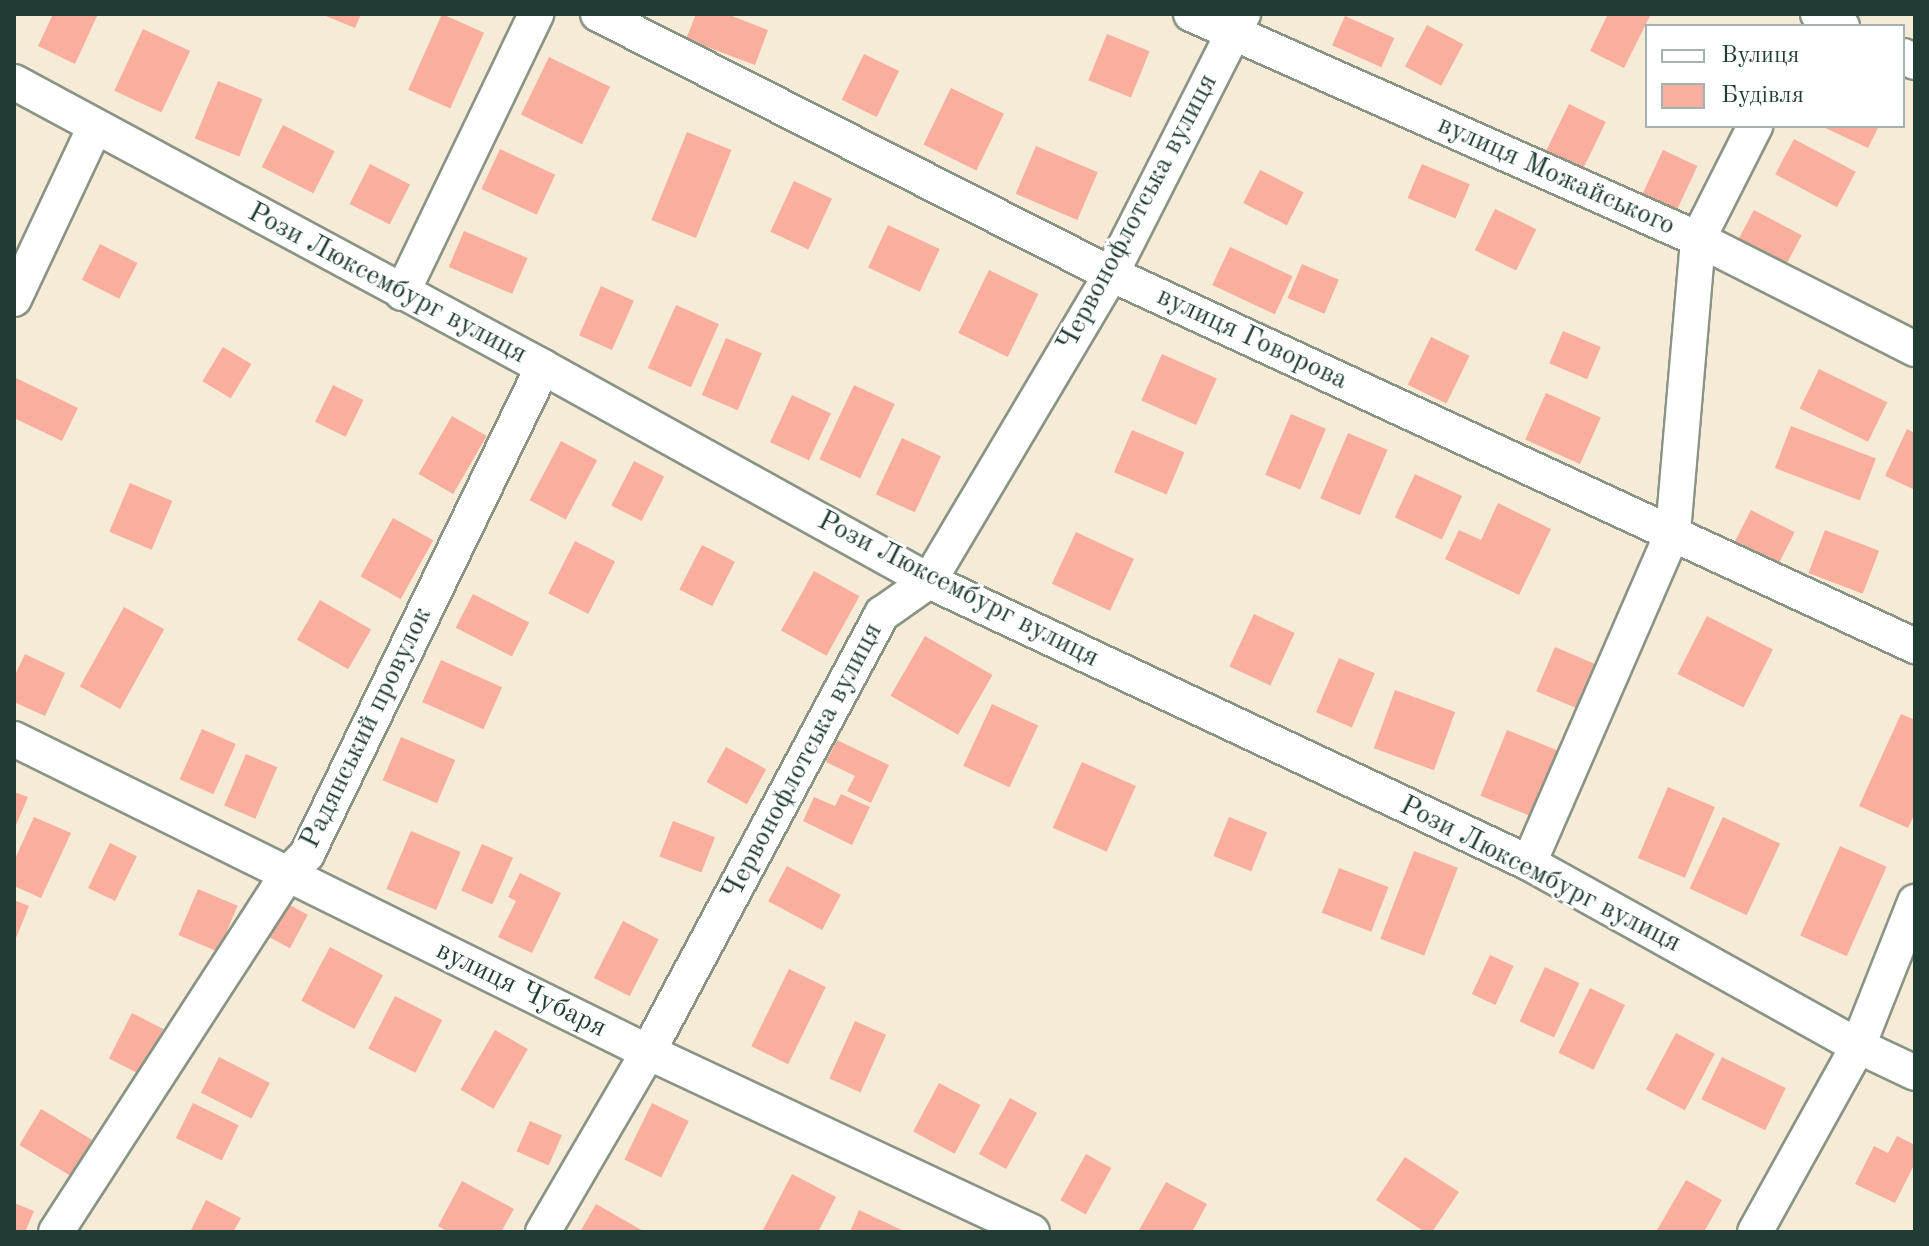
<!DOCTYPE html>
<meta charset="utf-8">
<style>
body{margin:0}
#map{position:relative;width:1929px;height:1246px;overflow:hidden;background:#f6ebd6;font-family:"Old Standard TT",serif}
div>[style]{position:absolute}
.building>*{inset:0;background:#faae9e;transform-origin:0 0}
.roads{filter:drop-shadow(2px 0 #8a9485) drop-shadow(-2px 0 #8a9485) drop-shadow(0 2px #8a9485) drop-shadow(0 -2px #8a9485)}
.minor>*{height:34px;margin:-17px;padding:0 17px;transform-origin:17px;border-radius:17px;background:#fff}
span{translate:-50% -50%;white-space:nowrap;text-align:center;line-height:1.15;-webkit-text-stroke:6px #fff;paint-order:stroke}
.street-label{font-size:28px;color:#1f3d34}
.frame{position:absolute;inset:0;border:16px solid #1f3d34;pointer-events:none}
.legend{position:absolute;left:1645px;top:24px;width:260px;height:104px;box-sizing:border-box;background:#fff;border:2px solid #a5b1ae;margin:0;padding:10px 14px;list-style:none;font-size:24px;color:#1f3d34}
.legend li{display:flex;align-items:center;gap:16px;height:40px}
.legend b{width:40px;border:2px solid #a5b1ae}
</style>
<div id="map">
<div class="building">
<div style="clip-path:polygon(53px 14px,98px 14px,75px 64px,38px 46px)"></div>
<div style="clip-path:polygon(321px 14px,361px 14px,355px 28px)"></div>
<div style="left:442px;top:14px;width:46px;height:83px;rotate:24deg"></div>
<div style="clip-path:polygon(696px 14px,727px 14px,768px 30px,755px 65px,686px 39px)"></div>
<div style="clip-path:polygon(1608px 14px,1651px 14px,1624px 68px,1590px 51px)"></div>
<div style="left:1345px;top:16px;width:54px;height:32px;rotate:24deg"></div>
<div style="left:1427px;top:25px;width:41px;height:47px;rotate:28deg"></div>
<div style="left:143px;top:29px;width:52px;height:68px;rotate:25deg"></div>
<div style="left:1107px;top:34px;width:46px;height:50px;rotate:22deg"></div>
<div style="left:864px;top:54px;width:39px;height:51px;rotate:26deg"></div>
<div style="left:549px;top:57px;width:68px;height:64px;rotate:26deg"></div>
<div style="left:218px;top:81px;width:48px;height:62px;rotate:22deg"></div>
<div style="left:951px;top:88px;width:59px;height:63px;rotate:26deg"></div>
<div style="left:1569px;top:104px;width:41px;height:54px;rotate:26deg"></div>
<div style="left:283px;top:125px;width:58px;height:47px;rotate:27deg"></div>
<div style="clip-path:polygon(1821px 126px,1879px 126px,1868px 148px)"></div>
<div style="left:687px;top:132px;width:48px;height:95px;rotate:22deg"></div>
<div style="left:1794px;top:139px;width:70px;height:40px;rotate:28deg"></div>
<div style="left:1036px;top:146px;width:67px;height:52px;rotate:23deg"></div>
<div style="left:500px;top:149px;width:61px;height:44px;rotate:25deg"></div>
<div style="left:1663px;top:150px;width:38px;height:50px;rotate:25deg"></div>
<div style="left:370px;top:164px;width:45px;height:45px;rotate:27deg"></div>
<div style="left:1422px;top:164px;width:52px;height:37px;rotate:23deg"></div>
<div style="left:1260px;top:170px;width:49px;height:37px;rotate:27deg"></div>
<div style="left:794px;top:181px;width:42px;height:56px;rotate:25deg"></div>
<div style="left:1495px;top:209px;width:46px;height:46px;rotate:26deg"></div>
<div style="left:1754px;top:210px;width:54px;height:38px;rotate:28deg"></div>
<div style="left:888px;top:225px;width:57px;height:47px;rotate:25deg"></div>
<div style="left:464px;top:231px;width:69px;height:39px;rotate:23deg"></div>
<div style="left:100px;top:244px;width:42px;height:40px;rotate:27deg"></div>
<div style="left:1230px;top:247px;width:69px;height:42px;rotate:25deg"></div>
<div style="left:1302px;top:264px;width:40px;height:37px;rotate:23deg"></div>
<div style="left:989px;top:270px;width:55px;height:70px;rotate:26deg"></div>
<div style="left:601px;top:286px;width:36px;height:54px;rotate:24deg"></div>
<div style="left:676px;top:305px;width:47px;height:69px;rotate:24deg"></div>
<div style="left:1563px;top:331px;width:41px;height:35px;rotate:23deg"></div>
<div style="left:1431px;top:337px;width:43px;height:53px;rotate:26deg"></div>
<div style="left:726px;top:338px;width:39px;height:62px;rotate:23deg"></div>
<div style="left:223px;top:347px;width:33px;height:40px;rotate:31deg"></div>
<div style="left:1162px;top:354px;width:60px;height:51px;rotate:24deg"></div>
<div style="left:1819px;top:369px;width:76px;height:44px;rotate:26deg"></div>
<div style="clip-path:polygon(14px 377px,78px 408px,62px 441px,14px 418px)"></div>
<div style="left:333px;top:385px;width:34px;height:41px;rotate:26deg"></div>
<div style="left:854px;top:385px;width:45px;height:82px;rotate:25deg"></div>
<div style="left:1546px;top:393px;width:60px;height:51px;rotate:24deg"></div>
<div style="left:792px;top:395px;width:43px;height:52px;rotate:25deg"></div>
<div style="left:1291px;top:414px;width:38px;height:66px;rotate:23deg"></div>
<div style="left:452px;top:416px;width:40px;height:67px;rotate:30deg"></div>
<div style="left:1791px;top:426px;width:91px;height:45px;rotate:21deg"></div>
<div style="clip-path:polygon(1907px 429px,1915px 433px,1915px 490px,1885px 476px)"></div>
<div style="left:1132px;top:430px;width:57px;height:46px;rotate:23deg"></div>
<div style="left:1348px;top:433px;width:43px;height:71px;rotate:23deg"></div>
<div style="left:902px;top:438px;width:43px;height:62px;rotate:25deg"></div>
<div style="left:561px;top:441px;width:41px;height:67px;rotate:28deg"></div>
<div style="left:634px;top:461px;width:34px;height:50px;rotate:27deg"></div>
<div style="left:1415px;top:474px;width:52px;height:48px;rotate:25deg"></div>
<div style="left:130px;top:483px;width:46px;height:53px;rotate:23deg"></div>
<div style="clip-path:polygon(1498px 503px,1551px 529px,1519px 595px,1445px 559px,1459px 530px,1481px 540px)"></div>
<div style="left:1751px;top:510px;width:49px;height:36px;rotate:27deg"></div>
<div style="left:393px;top:518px;width:46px;height:67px;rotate:29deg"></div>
<div style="left:1825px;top:530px;width:58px;height:46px;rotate:21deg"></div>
<div style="left:1076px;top:532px;width:64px;height:57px;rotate:25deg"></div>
<div style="left:575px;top:541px;width:45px;height:59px;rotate:27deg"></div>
<div style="left:702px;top:545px;width:37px;height:50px;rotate:27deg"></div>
<div style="left:814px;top:571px;width:52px;height:68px;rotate:29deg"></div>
<div style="left:473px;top:594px;width:63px;height:38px;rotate:27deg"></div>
<div style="left:320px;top:600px;width:59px;height:46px;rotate:30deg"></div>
<div style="left:124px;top:607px;width:46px;height:91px;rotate:29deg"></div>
<div style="left:1254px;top:614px;width:45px;height:58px;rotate:25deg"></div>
<div style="left:1707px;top:616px;width:74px;height:65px;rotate:27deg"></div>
<div style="left:925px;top:636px;width:78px;height:69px;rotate:30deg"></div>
<div style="left:1555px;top:647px;width:51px;height:48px;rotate:23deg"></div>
<div style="clip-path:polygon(25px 654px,65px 673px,45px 716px,14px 702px,14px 677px)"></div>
<div style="left:1339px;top:658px;width:39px;height:59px;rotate:23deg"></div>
<div style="left:441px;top:660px;width:67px;height:46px;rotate:24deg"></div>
<div style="left:1395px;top:690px;width:64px;height:62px;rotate:20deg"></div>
<div style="left:992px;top:704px;width:51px;height:68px;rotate:25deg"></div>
<div style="clip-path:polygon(1901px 714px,1915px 720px,1915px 813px,1908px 828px,1859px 806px)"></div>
<div style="left:202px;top:729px;width:37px;height:55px;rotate:24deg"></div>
<div style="left:1507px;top:730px;width:66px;height:71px;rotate:22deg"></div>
<div style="left:401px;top:737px;width:59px;height:47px;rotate:23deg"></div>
<div style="clip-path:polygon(837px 740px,889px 765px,871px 803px,847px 791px,855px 776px,826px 762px)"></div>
<div style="left:726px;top:747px;width:46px;height:40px;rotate:29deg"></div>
<div style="left:246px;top:754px;width:34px;height:56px;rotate:23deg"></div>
<div style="left:1082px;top:762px;width:59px;height:72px;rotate:24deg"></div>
<div style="left:1668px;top:787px;width:51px;height:77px;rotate:23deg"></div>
<div style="clip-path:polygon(14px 792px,28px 797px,14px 830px)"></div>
<div style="clip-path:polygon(841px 794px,870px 807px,852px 845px,803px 821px,814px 797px,835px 806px)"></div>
<div style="clip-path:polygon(34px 817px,71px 833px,41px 898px,14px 886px,14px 861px)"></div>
<div style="left:1229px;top:817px;width:41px;height:42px;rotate:22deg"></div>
<div style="left:1723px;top:817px;width:63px;height:79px;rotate:25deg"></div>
<div style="left:673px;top:821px;width:45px;height:38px;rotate:21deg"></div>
<div style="left:411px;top:831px;width:54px;height:63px;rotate:23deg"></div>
<div style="left:110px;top:843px;width:30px;height:50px;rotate:26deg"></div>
<div style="left:482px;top:844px;width:34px;height:51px;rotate:24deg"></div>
<div style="left:1840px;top:846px;width:51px;height:98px;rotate:24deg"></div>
<div style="left:1414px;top:851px;width:47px;height:94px;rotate:21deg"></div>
<div style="left:787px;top:866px;width:61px;height:40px;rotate:28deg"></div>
<div style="left:1339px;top:868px;width:53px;height:48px;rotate:21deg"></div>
<div style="clip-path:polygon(520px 873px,561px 893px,532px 953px,498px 937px,516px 901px,508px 897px)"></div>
<div style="left:198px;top:889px;width:43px;height:50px;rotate:23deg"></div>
<div style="clip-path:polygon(14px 900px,29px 906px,14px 943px)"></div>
<div style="left:284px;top:902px;width:27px;height:38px;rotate:28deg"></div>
<div style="left:623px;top:921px;width:40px;height:64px;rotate:27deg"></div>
<div style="left:330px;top:947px;width:60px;height:61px;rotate:28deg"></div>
<div style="left:1490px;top:955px;width:26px;height:43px;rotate:25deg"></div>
<div style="left:1545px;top:967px;width:38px;height:60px;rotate:25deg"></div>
<div style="left:789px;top:969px;width:41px;height:86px;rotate:26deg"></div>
<div style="left:1590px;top:988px;width:39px;height:72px;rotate:26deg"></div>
<div style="left:395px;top:996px;width:53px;height:59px;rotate:27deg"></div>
<div style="left:132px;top:1013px;width:35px;height:51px;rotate:27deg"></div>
<div style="left:855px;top:1021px;width:34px;height:63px;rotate:24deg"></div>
<div style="left:495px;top:1030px;width:38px;height:69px;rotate:30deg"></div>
<div style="left:1676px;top:1033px;width:44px;height:64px;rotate:28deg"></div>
<div style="left:219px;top:1057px;width:57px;height:40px;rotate:27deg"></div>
<div style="left:1722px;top:1057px;width:71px;height:47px;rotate:26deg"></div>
<div style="left:939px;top:1083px;width:47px;height:55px;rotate:28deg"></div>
<div style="left:1010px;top:1098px;width:31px;height:64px;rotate:29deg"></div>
<div style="left:193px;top:1103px;width:51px;height:39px;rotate:26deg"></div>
<div style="left:652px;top:1103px;width:41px;height:63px;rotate:26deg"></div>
<div style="left:41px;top:1109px;width:60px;height:42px;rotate:31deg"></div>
<div style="left:530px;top:1121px;width:35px;height:33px;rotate:24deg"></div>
<div style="clip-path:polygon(1897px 1136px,1915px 1145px,1915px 1163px,1895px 1203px,1855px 1184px,1874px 1146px,1888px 1153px)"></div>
<div style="left:1086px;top:1154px;width:29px;height:53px;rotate:29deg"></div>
<div style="clip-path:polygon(1405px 1157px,1459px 1192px,1432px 1232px,1425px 1232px,1376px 1200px)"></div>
<div style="clip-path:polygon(792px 1174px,836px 1197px,818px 1232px,763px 1230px)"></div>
<div style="clip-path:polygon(1686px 1180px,1722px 1200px,1704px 1232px,1656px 1232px)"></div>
<div style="clip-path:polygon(462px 1181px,514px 1209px,501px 1232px,448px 1232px,438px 1226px)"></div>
<div style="clip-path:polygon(1166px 1182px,1207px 1204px,1192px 1232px,1138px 1232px)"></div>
<div style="clip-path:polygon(206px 1200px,241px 1218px,233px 1232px,190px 1232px)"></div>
<div style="clip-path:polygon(14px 1203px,34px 1211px,25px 1232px,14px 1232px)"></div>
<div style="clip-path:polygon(596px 1204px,645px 1232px,580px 1232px)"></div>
<div style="clip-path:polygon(859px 1210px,906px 1232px,850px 1232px)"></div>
</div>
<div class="roads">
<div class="minor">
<div style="left:598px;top:14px;width:575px;rotate:26.88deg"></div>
<div style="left:1111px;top:274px;width:886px;rotate:24.83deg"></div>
<div style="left:1191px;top:14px;width:555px;rotate:23.93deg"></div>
<div style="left:1698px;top:239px;width:243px;rotate:26.9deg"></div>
<div style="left:1818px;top:14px;width:27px;rotate:27deg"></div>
<div style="left:1903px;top:56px;width:13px;rotate:27deg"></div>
<div style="left:14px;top:82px;width:601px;rotate:28.31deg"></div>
<div style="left:543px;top:367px;width:441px;rotate:29deg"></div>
<div style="left:929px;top:581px;width:663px;rotate:25.17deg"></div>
<div style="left:1529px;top:863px;width:376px;rotate:29.1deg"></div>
<div style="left:1858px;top:1046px;width:63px;rotate:25.3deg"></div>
<div style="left:402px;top:293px;width:310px;rotate:-64.3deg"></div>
<div style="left:14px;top:299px;width:190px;rotate:-64.8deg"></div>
<div style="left:14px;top:739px;width:707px;rotate:26.28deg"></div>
<div style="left:648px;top:1052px;width:424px;rotate:25.1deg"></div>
<div style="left:1529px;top:863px;width:361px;rotate:-66.5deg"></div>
<div style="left:1673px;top:532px;width:294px;rotate:-85.1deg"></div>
<div style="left:1698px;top:239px;width:127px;rotate:-63.2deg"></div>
<div style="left:56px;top:1232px;width:427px;rotate:-57.1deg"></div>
<div style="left:288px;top:874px;width:28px;rotate:-46deg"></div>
<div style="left:307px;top:854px;width:541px;rotate:-64.15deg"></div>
<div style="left:543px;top:1232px;width:208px;rotate:-59.7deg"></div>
<div style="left:648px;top:1052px;width:497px;rotate:-61.9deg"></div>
<div style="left:882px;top:614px;width:57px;rotate:-35.1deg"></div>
<div style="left:929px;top:581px;width:357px;rotate:-59.3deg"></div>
<div style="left:1111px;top:274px;width:292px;rotate:-63.1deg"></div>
<div style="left:1755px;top:1232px;width:213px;rotate:-61deg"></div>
<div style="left:1858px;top:1046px;width:155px;rotate:-68.4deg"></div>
</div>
</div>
<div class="street-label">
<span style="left:1556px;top:176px;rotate:24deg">вулиця Можайського</span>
<span style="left:1138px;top:213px;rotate:-62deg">Червонофлотська вулиця</span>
<span style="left:387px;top:284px;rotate:28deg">Рози Люксембург вулиця</span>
<span style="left:1252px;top:339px;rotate:25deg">вулиця Говорова</span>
<span style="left:958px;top:590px;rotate:27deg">Рози Люксембург вулиця</span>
<span style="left:367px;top:728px;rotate:-64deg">Радянський провулок</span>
<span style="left:803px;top:762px;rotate:-62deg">Червонофлотська вулиця</span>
<span style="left:1540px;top:875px;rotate:27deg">Рози Люксембург вулиця</span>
<span style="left:521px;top:990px;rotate:26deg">вулиця Чубаря</span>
</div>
<div class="frame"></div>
<ul class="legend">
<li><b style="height:10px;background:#fff"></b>Вулиця</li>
<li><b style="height:22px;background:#faae9e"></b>Будівля</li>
</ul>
</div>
